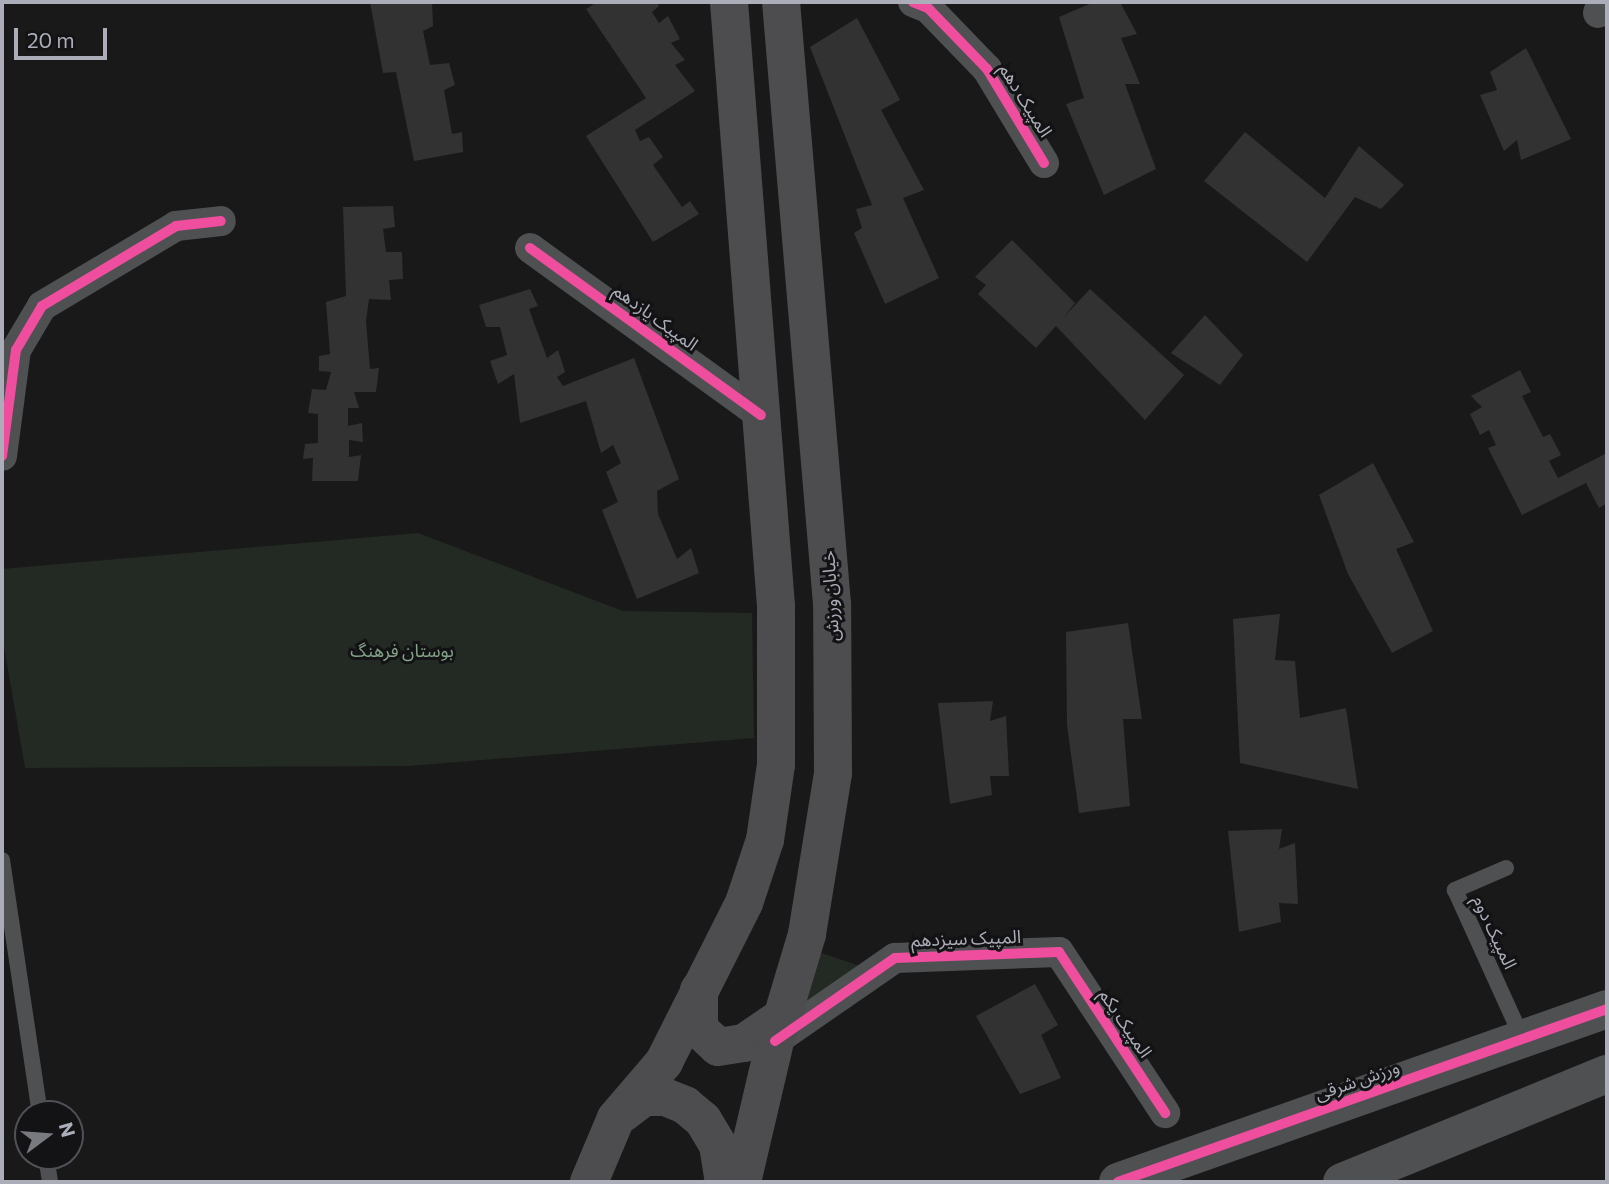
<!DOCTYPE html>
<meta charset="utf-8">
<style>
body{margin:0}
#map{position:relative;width:1609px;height:1184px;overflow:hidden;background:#191919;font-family:Commissioner,"Noto Sans Arabic",sans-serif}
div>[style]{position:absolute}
.green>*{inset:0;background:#232923}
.building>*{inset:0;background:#323233}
.service>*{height:16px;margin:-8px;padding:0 8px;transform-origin:8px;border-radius:8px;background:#4f5052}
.minor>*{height:30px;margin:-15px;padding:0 15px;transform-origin:15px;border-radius:15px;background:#4f5052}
.tertiary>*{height:38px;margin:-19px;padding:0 19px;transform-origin:19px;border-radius:19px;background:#4f5052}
.secondary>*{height:38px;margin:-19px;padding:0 19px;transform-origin:19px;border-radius:19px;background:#4d4d50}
.cycleway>*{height:10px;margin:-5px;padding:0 5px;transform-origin:5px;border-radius:5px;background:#ef4d9e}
span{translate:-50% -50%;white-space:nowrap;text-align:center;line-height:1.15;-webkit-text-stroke:6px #131315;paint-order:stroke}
.street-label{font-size:18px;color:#abaeb8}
.park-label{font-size:18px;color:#83a287}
.frame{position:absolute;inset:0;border:4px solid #abaeb8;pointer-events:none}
.north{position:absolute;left:14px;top:1100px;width:70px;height:70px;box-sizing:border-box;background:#131315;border:2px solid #505156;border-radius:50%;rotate:74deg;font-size:19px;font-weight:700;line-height:28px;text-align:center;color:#abaeb8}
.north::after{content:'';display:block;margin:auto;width:24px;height:32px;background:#787a80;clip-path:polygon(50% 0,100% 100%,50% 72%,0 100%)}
.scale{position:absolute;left:14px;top:28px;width:93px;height:32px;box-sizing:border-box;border:4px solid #abaeb8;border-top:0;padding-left:9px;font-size:21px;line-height:24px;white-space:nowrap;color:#abaeb8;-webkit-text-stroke:5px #131315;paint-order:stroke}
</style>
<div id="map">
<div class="green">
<div style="clip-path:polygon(418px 533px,623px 611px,752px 613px,754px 738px,409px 766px,25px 768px,2px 635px,2px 569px)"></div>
<div style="clip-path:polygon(815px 951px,869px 969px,796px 1015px)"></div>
</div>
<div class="building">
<div style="clip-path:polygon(370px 2px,432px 2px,433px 26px,423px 31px,430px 65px,449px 63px,455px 85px,444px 90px,452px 134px,462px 132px,463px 152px,414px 161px,396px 72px,383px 73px)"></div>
<div style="clip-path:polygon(597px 2px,657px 2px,659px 6px,652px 12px,659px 23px,668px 16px,680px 39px,671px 43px,685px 60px,675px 65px,695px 91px,635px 130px,640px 141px,649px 137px,663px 157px,653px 165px,682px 207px,690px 201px,699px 214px,653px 242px,586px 136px,646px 98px,586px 9px)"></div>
<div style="clip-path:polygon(1094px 2px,1120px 2px,1137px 34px,1121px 38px,1140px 84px,1125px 84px,1156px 169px,1104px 195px,1066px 104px,1084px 98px,1059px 17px)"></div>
<div style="clip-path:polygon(857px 18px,900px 100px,881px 110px,924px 190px,903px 198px,939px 278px,885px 304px,854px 233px,862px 228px,856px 209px,872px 205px,810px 47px)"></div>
<div style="clip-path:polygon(1526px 48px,1571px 139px,1521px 160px,1517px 140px,1504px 151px,1480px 95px,1497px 90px,1490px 72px)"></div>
<div style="clip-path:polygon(1245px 132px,1325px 198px,1359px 146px,1404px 185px,1381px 209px,1355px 197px,1307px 262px,1204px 181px)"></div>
<div style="clip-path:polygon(393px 206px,395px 227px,383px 229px,386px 252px,402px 252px,403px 279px,389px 280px,391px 300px,369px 299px,366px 321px,370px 369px,379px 368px,376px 392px,354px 392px,359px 408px,348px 408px,348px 426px,362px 423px,363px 442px,349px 440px,349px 457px,361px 455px,358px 481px,312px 481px,313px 458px,303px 459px,305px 444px,318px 443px,318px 414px,308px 413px,312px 389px,326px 390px,331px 372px,319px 371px,319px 356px,330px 354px,326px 302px,346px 296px,343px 207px)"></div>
<div style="clip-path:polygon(1012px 240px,1075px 303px,1063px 318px,1090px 289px,1184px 375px,1145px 420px,1056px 326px,1036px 348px,978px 294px,986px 285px,975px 277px)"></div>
<div style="clip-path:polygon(530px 289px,538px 306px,529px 309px,547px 358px,558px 350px,565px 372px,557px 377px,563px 386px,634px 358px,679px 479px,657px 491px,658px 514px,677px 559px,691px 548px,699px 573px,637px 599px,602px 510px,618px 502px,606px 472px,621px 463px,613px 445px,601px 453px,586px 401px,520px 423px,514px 374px,498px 384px,490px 361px,507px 355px,500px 327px,486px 327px,479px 305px)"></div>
<div style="clip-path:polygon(1205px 315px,1243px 355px,1220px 385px,1171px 353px)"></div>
<div style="clip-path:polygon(1520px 370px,1531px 392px,1522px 396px,1543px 437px,1550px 434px,1561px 455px,1549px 461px,1558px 478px,1607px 453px,1607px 503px,1599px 508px,1586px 483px,1522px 515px,1488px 448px,1496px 445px,1489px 430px,1480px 435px,1470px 414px,1482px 407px,1471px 396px)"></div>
<div style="clip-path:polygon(1373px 463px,1414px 542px,1396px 549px,1433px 631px,1392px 653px,1348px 574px,1319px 495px)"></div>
<div style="clip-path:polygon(1280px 614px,1275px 660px,1295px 661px,1300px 718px,1346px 708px,1358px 789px,1240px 763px,1233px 619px)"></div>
<div style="clip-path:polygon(1128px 623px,1142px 719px,1123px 719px,1130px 806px,1079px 813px,1067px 725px,1066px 632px)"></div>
<div style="clip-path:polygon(993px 701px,990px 721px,1006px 716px,1009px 776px,990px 776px,992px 795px,950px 804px,938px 703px)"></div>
<div style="clip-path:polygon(1282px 829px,1279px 849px,1295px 843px,1298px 904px,1279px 903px,1281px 922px,1239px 932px,1228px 831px)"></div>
<div style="clip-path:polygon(1035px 984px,1058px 1025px,1041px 1035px,1061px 1078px,1020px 1094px,976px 1016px)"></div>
</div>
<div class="service">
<div style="left:2px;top:860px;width:257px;rotate:81.5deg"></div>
<div style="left:1506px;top:868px;width:56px;rotate:156.7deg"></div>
<div style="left:1455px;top:890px;width:165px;rotate:65.6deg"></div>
<div style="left:46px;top:1156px;width:26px;rotate:81deg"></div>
</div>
<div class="minor">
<div style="left:913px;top:2px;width:16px;rotate:22deg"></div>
<div style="left:928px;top:8px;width:85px;rotate:46deg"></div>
<div style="left:987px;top:69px;width:110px;rotate:58.8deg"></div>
<div style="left:1598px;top:13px;width:12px;rotate:-70deg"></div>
<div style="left:530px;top:248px;width:285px;rotate:35.9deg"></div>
<div style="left:2px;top:456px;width:107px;rotate:-82.5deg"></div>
<div style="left:16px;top:350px;width:51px;rotate:-59.4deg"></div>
<div style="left:42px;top:306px;width:156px;rotate:-30.8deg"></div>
<div style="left:176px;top:226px;width:45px;rotate:-6.3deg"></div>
<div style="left:775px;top:1041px;width:146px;rotate:-34.7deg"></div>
<div style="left:895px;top:958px;width:164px;rotate:-2.1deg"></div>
<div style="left:1059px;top:952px;width:193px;rotate:56.6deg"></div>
</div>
<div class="tertiary">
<div style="left:1118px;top:1182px;width:519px;rotate:-19.48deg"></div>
<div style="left:1342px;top:1182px;width:286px;rotate:-22.2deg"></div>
</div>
<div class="secondary">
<div style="left:699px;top:990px;width:39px;rotate:90deg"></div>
<div style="left:699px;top:1029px;width:26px;rotate:43deg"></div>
<div style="left:718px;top:1047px;width:26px;rotate:-9deg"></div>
<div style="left:744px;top:1043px;width:46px;rotate:-34.4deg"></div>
<div style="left:623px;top:1113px;width:26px;rotate:-37deg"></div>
<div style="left:644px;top:1097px;width:21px"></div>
<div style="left:665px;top:1097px;width:22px;rotate:22deg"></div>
<div style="left:685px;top:1105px;width:23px;rotate:40deg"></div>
<div style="left:703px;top:1120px;width:29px;rotate:59deg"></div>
<div style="left:718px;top:1145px;width:37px;rotate:81deg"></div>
<div style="left:589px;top:1182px;width:69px;rotate:-67.1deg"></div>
<div style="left:616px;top:1118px;width:74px;rotate:-49.4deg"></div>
<div style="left:664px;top:1062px;width:178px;rotate:-63.3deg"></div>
<div style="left:744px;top:903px;width:66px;rotate:-71.6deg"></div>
<div style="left:765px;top:840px;width:76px;rotate:-81.7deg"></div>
<div style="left:776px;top:765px;width:159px;rotate:-90deg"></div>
<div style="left:776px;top:606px;width:606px;rotate:-94.45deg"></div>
<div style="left:742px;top:1182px;width:145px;rotate:-76.8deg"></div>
<div style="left:775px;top:1041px;width:112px;rotate:-73.3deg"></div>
<div style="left:807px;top:934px;width:163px;rotate:-80.8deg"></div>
<div style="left:833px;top:773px;width:169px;rotate:-90.3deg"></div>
<div style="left:832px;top:604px;width:604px;rotate:-94.84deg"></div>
</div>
<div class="cycleway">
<div style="left:913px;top:2px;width:16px;rotate:22deg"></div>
<div style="left:928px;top:8px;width:85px;rotate:46deg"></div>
<div style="left:987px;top:69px;width:110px;rotate:58.8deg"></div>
<div style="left:530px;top:248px;width:285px;rotate:35.9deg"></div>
<div style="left:2px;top:456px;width:107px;rotate:-82.5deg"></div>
<div style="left:16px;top:350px;width:51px;rotate:-59.4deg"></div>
<div style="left:42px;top:306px;width:156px;rotate:-30.8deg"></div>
<div style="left:176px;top:226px;width:45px;rotate:-6.3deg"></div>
<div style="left:775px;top:1041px;width:146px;rotate:-34.7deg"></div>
<div style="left:895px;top:958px;width:164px;rotate:-2.1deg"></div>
<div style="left:1059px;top:952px;width:193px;rotate:56.6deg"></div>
<div style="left:1118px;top:1182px;width:519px;rotate:-19.48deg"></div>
</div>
<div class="street-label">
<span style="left:1026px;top:100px;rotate:58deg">المپیک دهم</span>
<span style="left:656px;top:317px;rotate:36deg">المپیک یازدهم</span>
<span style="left:830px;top:596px;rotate:-93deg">خیابان ورزش</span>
<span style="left:1495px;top:932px;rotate:65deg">المپیک دوم</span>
<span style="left:966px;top:938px;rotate:-2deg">المپیک سیزدهم</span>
<span style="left:1126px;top:1023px;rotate:56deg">المپیک یکم</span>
<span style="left:1357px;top:1080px;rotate:-19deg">ورزش شرقی</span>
</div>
<div class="park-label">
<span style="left:402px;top:650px">بوستان فرهنگ</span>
</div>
<div class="frame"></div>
<div class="north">N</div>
<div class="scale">20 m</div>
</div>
